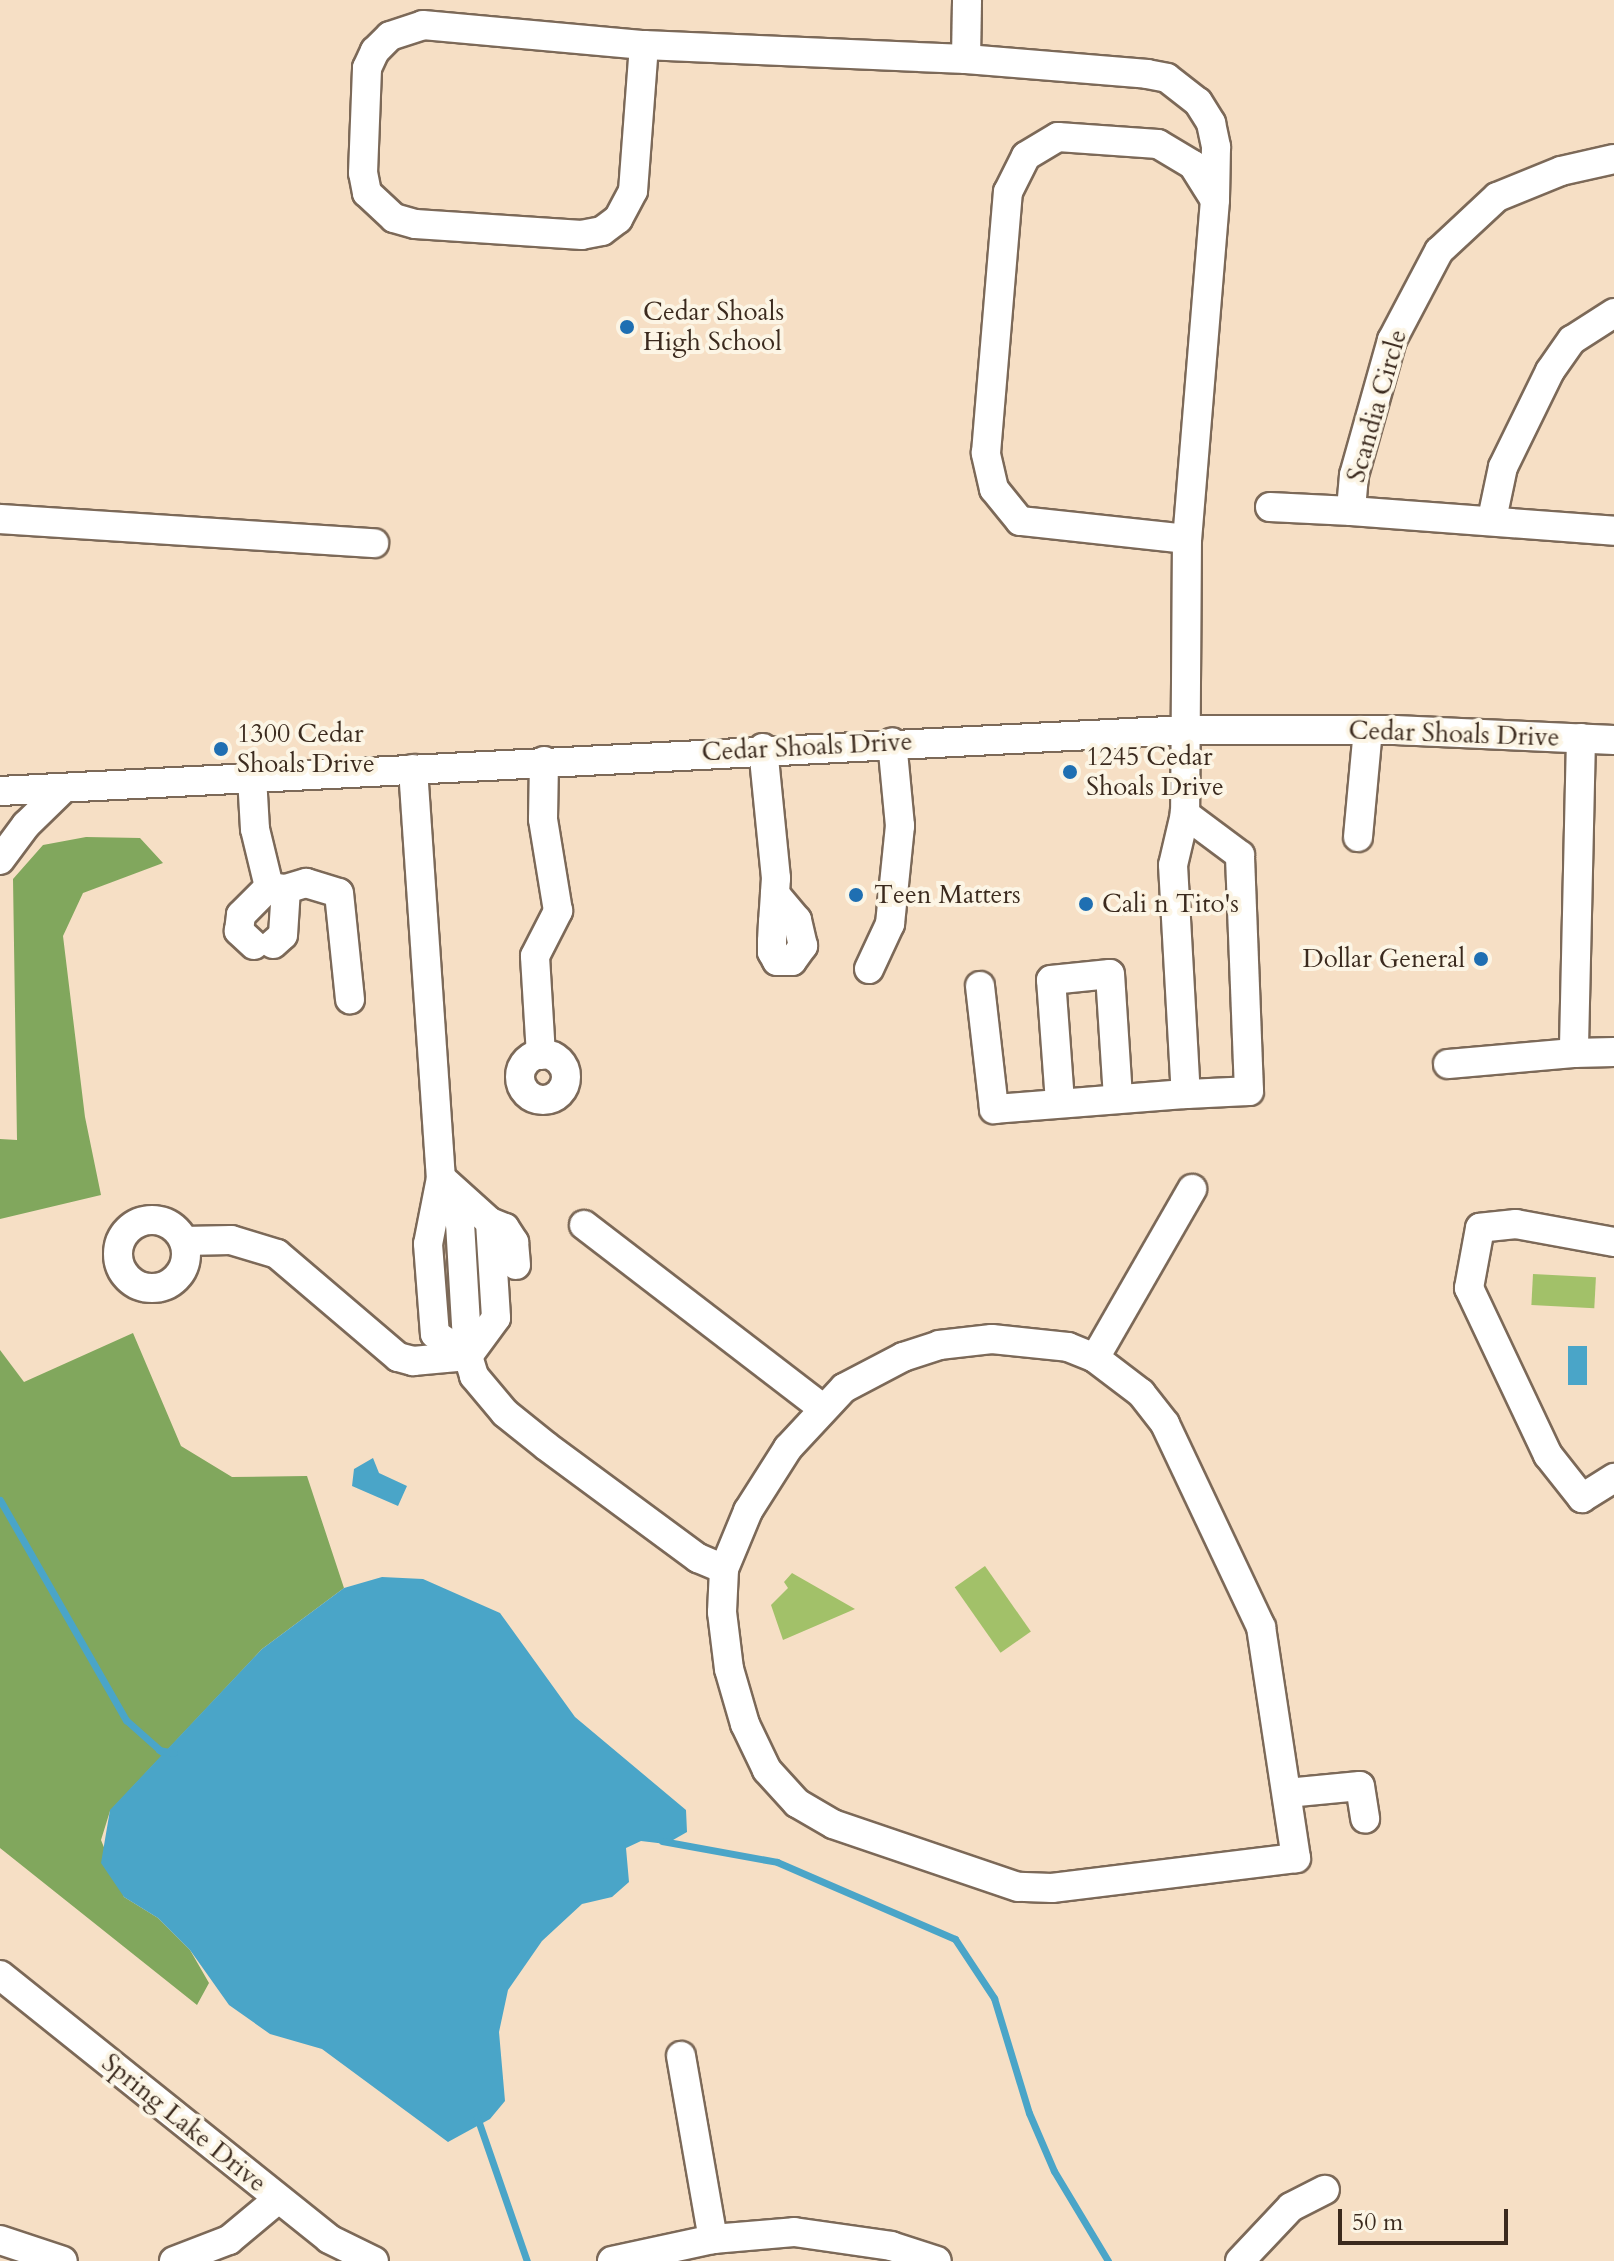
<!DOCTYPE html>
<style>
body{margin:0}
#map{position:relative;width:1614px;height:2261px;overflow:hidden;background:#f6dfc5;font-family:Cardo,serif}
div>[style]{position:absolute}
.green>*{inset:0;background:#a2c169;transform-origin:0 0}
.forest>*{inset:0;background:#81a75d}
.water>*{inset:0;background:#4aa5c8;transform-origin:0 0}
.stream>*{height:7px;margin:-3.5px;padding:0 3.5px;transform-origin:3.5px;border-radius:3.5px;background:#4aa5c8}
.roads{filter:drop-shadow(2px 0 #7c6958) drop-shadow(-2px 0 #7c6958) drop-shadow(0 2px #7c6958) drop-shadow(0 -2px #7c6958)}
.minor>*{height:28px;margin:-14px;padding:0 14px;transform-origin:14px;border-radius:14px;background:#fff}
.minor>.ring{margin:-14px;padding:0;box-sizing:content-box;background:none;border:28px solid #fff;border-radius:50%}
.dots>*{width:22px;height:22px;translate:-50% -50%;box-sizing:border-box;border:4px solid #fcf5e5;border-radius:50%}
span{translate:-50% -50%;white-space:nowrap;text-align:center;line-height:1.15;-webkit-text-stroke:8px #fcf5e5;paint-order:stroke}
.poi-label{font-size:26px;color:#3b2a1e}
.left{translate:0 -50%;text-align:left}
.right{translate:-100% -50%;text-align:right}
.street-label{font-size:26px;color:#3b2a1e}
.scale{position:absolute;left:1338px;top:2209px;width:170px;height:36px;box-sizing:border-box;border:4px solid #3b2a1e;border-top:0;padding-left:10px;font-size:24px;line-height:28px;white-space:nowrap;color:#3b2a1e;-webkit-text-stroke:6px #fcf5e5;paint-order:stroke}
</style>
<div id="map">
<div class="green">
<div style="left:1533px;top:1274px;width:63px;height:31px;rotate:3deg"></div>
<div style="left:985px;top:1566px;width:80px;height:37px;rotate:55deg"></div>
<div style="clip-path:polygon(792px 1573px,855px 1609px,783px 1640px,771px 1605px,788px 1588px,784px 1582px)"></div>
</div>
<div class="forest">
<div style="clip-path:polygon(86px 837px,140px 838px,163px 863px,83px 893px,63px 936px,85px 1117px,101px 1195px,0 1219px,0 1139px,17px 1140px,13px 879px,43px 845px)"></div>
<div style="clip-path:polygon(133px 1333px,181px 1446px,232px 1477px,307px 1476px,344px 1588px,262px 1649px,110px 1811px,101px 1840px,124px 1897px,158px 1918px,190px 1950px,209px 1983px,197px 2005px,0 1848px,0 1350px,24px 1382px)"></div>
</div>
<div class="water">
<div style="left:1568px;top:1346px;width:19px;height:39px"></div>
<div style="clip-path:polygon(373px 1458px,379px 1473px,407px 1486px,398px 1506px,352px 1486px,354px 1469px)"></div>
<div style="clip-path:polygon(382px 1577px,423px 1579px,500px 1613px,575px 1717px,686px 1810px,687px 1832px,666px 1844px,641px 1841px,626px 1848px,629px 1882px,612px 1897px,582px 1904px,542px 1941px,508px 1990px,499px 2032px,505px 2101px,490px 2119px,448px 2142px,322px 2049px,270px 2034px,229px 2005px,190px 1950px,158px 1918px,124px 1897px,101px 1863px,110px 1810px,262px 1649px,344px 1588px)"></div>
</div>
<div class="stream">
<div style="left:0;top:1500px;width:254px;rotate:60.2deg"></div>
<div style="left:126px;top:1720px;width:48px;rotate:41.6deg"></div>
<div style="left:159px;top:1750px;width:15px;rotate:11deg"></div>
<div style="left:662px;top:1841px;width:117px;rotate:10.3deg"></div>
<div style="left:777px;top:1862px;width:194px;rotate:23.4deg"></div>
<div style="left:955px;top:1939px;width:71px;rotate:56.5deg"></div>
<div style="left:994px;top:1998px;width:120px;rotate:73.1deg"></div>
<div style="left:1029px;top:2113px;width:63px;rotate:66.7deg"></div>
<div style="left:1054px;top:2171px;width:105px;rotate:59deg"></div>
<div style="left:477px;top:2117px;width:152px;rotate:70.9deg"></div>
</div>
<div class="roads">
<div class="minor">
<div style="left:644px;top:45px;width:146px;rotate:94.3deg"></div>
<div style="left:633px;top:191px;width:32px;rotate:118deg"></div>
<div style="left:618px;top:219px;width:20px;rotate:143deg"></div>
<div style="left:602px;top:231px;width:20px;rotate:169deg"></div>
<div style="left:582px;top:235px;width:167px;rotate:-176.2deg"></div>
<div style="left:415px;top:224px;width:22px;rotate:-164deg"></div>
<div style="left:394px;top:218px;width:37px;rotate:-137deg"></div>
<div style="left:367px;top:193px;width:20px;rotate:-101deg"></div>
<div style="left:363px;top:173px;width:105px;rotate:-87.8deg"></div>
<div style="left:367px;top:68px;width:19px;rotate:-65deg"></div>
<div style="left:375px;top:51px;width:21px;rotate:-45deg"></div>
<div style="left:390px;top:36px;width:35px;rotate:-18deg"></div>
<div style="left:423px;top:25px;width:222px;rotate:5.2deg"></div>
<div style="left:644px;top:45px;width:322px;rotate:2.5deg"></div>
<div style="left:966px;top:59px;width:182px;rotate:4.7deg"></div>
<div style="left:1147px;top:74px;width:20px;rotate:11deg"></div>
<div style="left:1167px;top:78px;width:39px;rotate:38deg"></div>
<div style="left:1198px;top:102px;width:25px;rotate:58deg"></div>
<div style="left:1211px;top:123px;width:25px;rotate:78deg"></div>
<div style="left:1216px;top:147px;width:53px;rotate:91.1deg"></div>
<div style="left:1215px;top:200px;width:340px;rotate:94.7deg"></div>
<div style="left:1187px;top:539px;width:275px;rotate:90.4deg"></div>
<div style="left:1185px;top:814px;width:52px;rotate:103.2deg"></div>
<div style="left:1173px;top:865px;width:229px;rotate:86.8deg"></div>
<div style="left:1186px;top:1094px;width:63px;rotate:-2.7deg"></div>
<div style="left:1249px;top:1091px;width:236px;rotate:-92.2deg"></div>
<div style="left:1240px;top:855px;width:69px;rotate:-143.3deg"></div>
<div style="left:966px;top:59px;width:59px;rotate:-89deg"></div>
<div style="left:1614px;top:159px;width:54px;rotate:167.2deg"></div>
<div style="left:1561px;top:171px;width:69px;rotate:157.9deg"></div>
<div style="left:1497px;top:197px;width:79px;rotate:137deg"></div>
<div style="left:1439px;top:251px;width:101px;rotate:117.8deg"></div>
<div style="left:1392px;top:340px;width:140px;rotate:105.7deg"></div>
<div style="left:1354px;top:475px;width:36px;rotate:95deg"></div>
<div style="left:1351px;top:511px;width:264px;rotate:4.3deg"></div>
<div style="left:1270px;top:507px;width:81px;rotate:2.8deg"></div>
<div style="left:0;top:519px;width:375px;rotate:3.7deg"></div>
<div style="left:1492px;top:519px;width:53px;rotate:-78.1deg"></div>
<div style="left:1503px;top:467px;width:107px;rotate:-63.9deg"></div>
<div style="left:1550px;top:371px;width:38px;rotate:-55deg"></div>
<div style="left:1572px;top:340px;width:50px;rotate:-32.7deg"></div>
<div style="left:1187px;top:539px;width:168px;rotate:-173.8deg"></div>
<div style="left:1020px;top:521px;width:41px;rotate:-129.1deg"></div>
<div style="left:994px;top:489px;width:37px;rotate:-103deg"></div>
<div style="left:986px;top:453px;width:262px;rotate:-85.2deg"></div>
<div style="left:1008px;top:192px;width:40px;rotate:-63.4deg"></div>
<div style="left:1026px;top:156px;width:37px;rotate:-31deg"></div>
<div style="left:1058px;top:137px;width:100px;rotate:4deg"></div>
<div style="left:1158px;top:144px;width:41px;rotate:31deg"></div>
<div style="left:1193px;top:165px;width:40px;rotate:58deg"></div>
<div style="left:1581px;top:738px;width:315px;rotate:91.3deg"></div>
<div style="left:1574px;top:1053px;width:40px;rotate:-1.4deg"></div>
<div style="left:763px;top:748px;width:131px;rotate:84.3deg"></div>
<div style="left:776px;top:878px;width:16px;rotate:94deg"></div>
<div style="left:775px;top:894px;width:28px;rotate:94deg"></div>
<div style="left:773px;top:922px;width:20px;rotate:93deg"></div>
<div style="left:772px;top:942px;width:10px;rotate:90deg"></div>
<div style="left:772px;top:952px;width:10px;rotate:61deg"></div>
<div style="left:777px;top:961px;width:15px"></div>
<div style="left:792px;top:961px;width:19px;rotate:-54deg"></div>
<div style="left:803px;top:946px;width:27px;rotate:-103deg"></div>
<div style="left:797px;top:920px;width:34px;rotate:-130deg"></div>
<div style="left:413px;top:769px;width:410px;rotate:86.1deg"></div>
<div style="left:441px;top:1178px;width:66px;rotate:41.9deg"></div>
<div style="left:490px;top:1222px;width:96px;rotate:86.4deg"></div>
<div style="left:496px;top:1318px;width:47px;rotate:126.4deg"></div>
<div style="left:468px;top:1356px;width:21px;rotate:73deg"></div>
<div style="left:474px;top:1376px;width:48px;rotate:50deg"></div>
<div style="left:505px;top:1413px;width:53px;rotate:38.8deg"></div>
<div style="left:546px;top:1446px;width:189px;rotate:36.4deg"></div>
<div style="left:698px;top:1558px;width:28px;rotate:23deg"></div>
<div style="left:252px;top:777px;width:52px;rotate:86.7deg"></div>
<div style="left:255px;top:829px;width:60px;rotate:76.4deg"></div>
<div style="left:269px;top:887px;width:17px;rotate:7deg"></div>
<div style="left:286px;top:889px;width:21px;rotate:-17deg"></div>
<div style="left:306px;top:883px;width:34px;rotate:17deg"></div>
<div style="left:339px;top:893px;width:107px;rotate:84.1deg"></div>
<div style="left:0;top:791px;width:1191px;rotate:-2.94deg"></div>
<div style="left:1189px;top:730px;width:206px"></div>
<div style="left:1395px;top:730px;width:219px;rotate:2.6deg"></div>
<div style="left:1358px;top:837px;width:107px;rotate:-84.7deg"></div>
<div style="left:0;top:860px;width:44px;rotate:-53.4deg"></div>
<div style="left:26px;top:825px;width:53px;rotate:-44.2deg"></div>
<div style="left:273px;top:944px;width:13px;rotate:-42deg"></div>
<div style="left:283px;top:935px;width:46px;rotate:-86.3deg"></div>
<div style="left:254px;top:945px;width:21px;rotate:-137deg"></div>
<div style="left:239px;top:931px;width:16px;rotate:-83deg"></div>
<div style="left:241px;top:915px;width:40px;rotate:-45deg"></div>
<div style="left:869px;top:969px;width:50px;rotate:-65deg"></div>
<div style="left:890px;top:924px;width:99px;rotate:-84.2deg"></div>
<div style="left:900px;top:826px;width:84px;rotate:-95.4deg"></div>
<div style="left:980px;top:986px;width:124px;rotate:83.5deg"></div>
<div style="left:994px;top:1109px;width:193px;rotate:-4.5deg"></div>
<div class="ring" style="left:520px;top:1054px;width:18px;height:18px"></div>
<div style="left:541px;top:1055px;width:99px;rotate:-93.5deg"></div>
<div style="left:535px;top:956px;width:51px;rotate:-62.9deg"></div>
<div style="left:558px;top:911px;width:93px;rotate:-99.3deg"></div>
<div style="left:543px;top:819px;width:58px;rotate:-89deg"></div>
<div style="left:1448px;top:1064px;width:126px;rotate:-5deg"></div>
<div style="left:1060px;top:1102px;width:122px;rotate:-94.2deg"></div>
<div style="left:1051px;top:980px;width:59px;rotate:-5.8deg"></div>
<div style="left:1110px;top:974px;width:124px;rotate:86.3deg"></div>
<div style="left:441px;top:1178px;width:67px;rotate:101.1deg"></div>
<div style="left:428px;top:1244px;width:90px;rotate:85.6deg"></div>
<div style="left:435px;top:1334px;width:40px;rotate:34deg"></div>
<div style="left:445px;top:1188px;width:38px;rotate:67deg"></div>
<div style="left:460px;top:1223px;width:133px;rotate:86.6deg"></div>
<div class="ring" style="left:118px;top:1220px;width:40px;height:40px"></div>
<div style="left:490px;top:1222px;width:16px;rotate:22deg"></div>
<div style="left:505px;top:1228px;width:17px;rotate:57deg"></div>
<div style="left:514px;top:1242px;width:23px;rotate:85deg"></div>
<div style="left:584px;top:1225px;width:299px;rotate:37.5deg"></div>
<div style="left:184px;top:1241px;width:47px;rotate:-1.2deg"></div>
<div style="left:231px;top:1240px;width:48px;rotate:16.9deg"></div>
<div style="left:277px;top:1254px;width:159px;rotate:40.4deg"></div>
<div style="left:398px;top:1357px;width:16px;rotate:15deg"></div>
<div style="left:413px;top:1361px;width:55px;rotate:-5.2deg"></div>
<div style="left:1614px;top:1242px;width:100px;rotate:-169.6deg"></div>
<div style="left:1516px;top:1224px;width:36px;rotate:174deg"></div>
<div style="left:1480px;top:1228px;width:61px;rotate:100.4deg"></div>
<div style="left:1469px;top:1288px;width:185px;rotate:64.7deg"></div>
<div style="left:1548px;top:1455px;width:55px;rotate:51.7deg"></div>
<div style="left:1582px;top:1498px;width:38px;rotate:-32deg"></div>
<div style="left:992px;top:1339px;width:76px;rotate:6deg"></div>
<div style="left:1068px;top:1347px;width:29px;rotate:22deg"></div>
<div style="left:1095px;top:1358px;width:58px;rotate:37.3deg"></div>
<div style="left:1141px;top:1393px;width:39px;rotate:52deg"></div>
<div style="left:1165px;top:1424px;width:225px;rotate:64.7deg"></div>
<div style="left:1261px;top:1627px;width:234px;rotate:81.4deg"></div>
<div style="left:1296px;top:1858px;width:246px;rotate:173deg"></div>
<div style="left:1052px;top:1888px;width:34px;rotate:-178deg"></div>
<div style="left:1018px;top:1887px;width:195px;rotate:-161.2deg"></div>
<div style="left:833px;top:1824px;width:42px;rotate:-149.7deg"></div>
<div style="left:797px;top:1803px;width:45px;rotate:-132.3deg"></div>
<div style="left:767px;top:1770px;width:51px;rotate:-115.6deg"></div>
<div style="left:745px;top:1724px;width:57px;rotate:-106.2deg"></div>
<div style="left:729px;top:1669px;width:57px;rotate:-97deg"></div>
<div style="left:722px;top:1612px;width:43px;rotate:-87.3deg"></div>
<div style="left:724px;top:1569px;width:63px;rotate:-67.5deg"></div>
<div style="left:748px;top:1511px;width:75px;rotate:-57.6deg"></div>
<div style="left:788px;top:1448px;width:82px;rotate:-47deg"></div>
<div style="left:844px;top:1388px;width:67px;rotate:-27.7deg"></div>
<div style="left:903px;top:1357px;width:38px;rotate:-18deg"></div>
<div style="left:939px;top:1345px;width:53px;rotate:-6.5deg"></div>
<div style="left:1095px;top:1358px;width:195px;rotate:-60.1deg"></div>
<div style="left:1287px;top:1793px;width:73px;rotate:-5.5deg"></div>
<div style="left:1360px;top:1786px;width:33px;rotate:81deg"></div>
<div style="left:0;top:1975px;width:422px;rotate:38.7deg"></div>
<div style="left:329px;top:2239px;width:50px;rotate:26.1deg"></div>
<div style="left:681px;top:2056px;width:186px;rotate:80.1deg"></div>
<div style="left:0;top:2240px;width:66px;rotate:18.4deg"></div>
<div style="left:174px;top:2261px;width:59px;rotate:-20.9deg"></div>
<div style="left:229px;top:2240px;width:64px;rotate:-39.9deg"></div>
<div style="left:612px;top:2261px;width:103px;rotate:-12.3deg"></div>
<div style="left:713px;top:2239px;width:81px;rotate:-4.9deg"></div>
<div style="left:794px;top:2232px;width:98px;rotate:8.2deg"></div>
<div style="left:891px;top:2246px;width:48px;rotate:18.1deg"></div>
<div style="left:1240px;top:2261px;width:74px;rotate:-46.6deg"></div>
<div style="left:1291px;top:2207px;width:38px;rotate:-27deg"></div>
</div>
</div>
<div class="dots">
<div style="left:627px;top:327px;background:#1f6fb2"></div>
<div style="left:221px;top:749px;background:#1f6fb2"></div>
<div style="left:1070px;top:772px;background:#1f6fb2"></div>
<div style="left:856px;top:895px;background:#1f6fb2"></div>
<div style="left:1086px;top:904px;background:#1f6fb2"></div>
<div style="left:1481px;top:959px;background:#1f6fb2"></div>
</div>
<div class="poi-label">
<span class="left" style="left:643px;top:327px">Cedar Shoals<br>High School</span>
<span class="left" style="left:237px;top:749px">1300 Cedar<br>Shoals Drive</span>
<span class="left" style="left:1086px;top:772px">1245 Cedar<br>Shoals Drive</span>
<span class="left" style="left:874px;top:895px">Teen Matters</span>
<span class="left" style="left:1102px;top:904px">Cali n Tito's</span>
<span class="right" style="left:1465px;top:959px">Dollar General</span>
</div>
<div class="street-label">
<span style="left:1377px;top:406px;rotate:-74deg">Scandia Circle</span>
<span style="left:1454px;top:734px;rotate:2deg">Cedar Shoals Drive</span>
<span style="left:807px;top:747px;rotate:-3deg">Cedar Shoals Drive</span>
<span style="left:184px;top:2123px;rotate:39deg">Spring Lake Drive</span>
</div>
<div class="scale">50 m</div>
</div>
